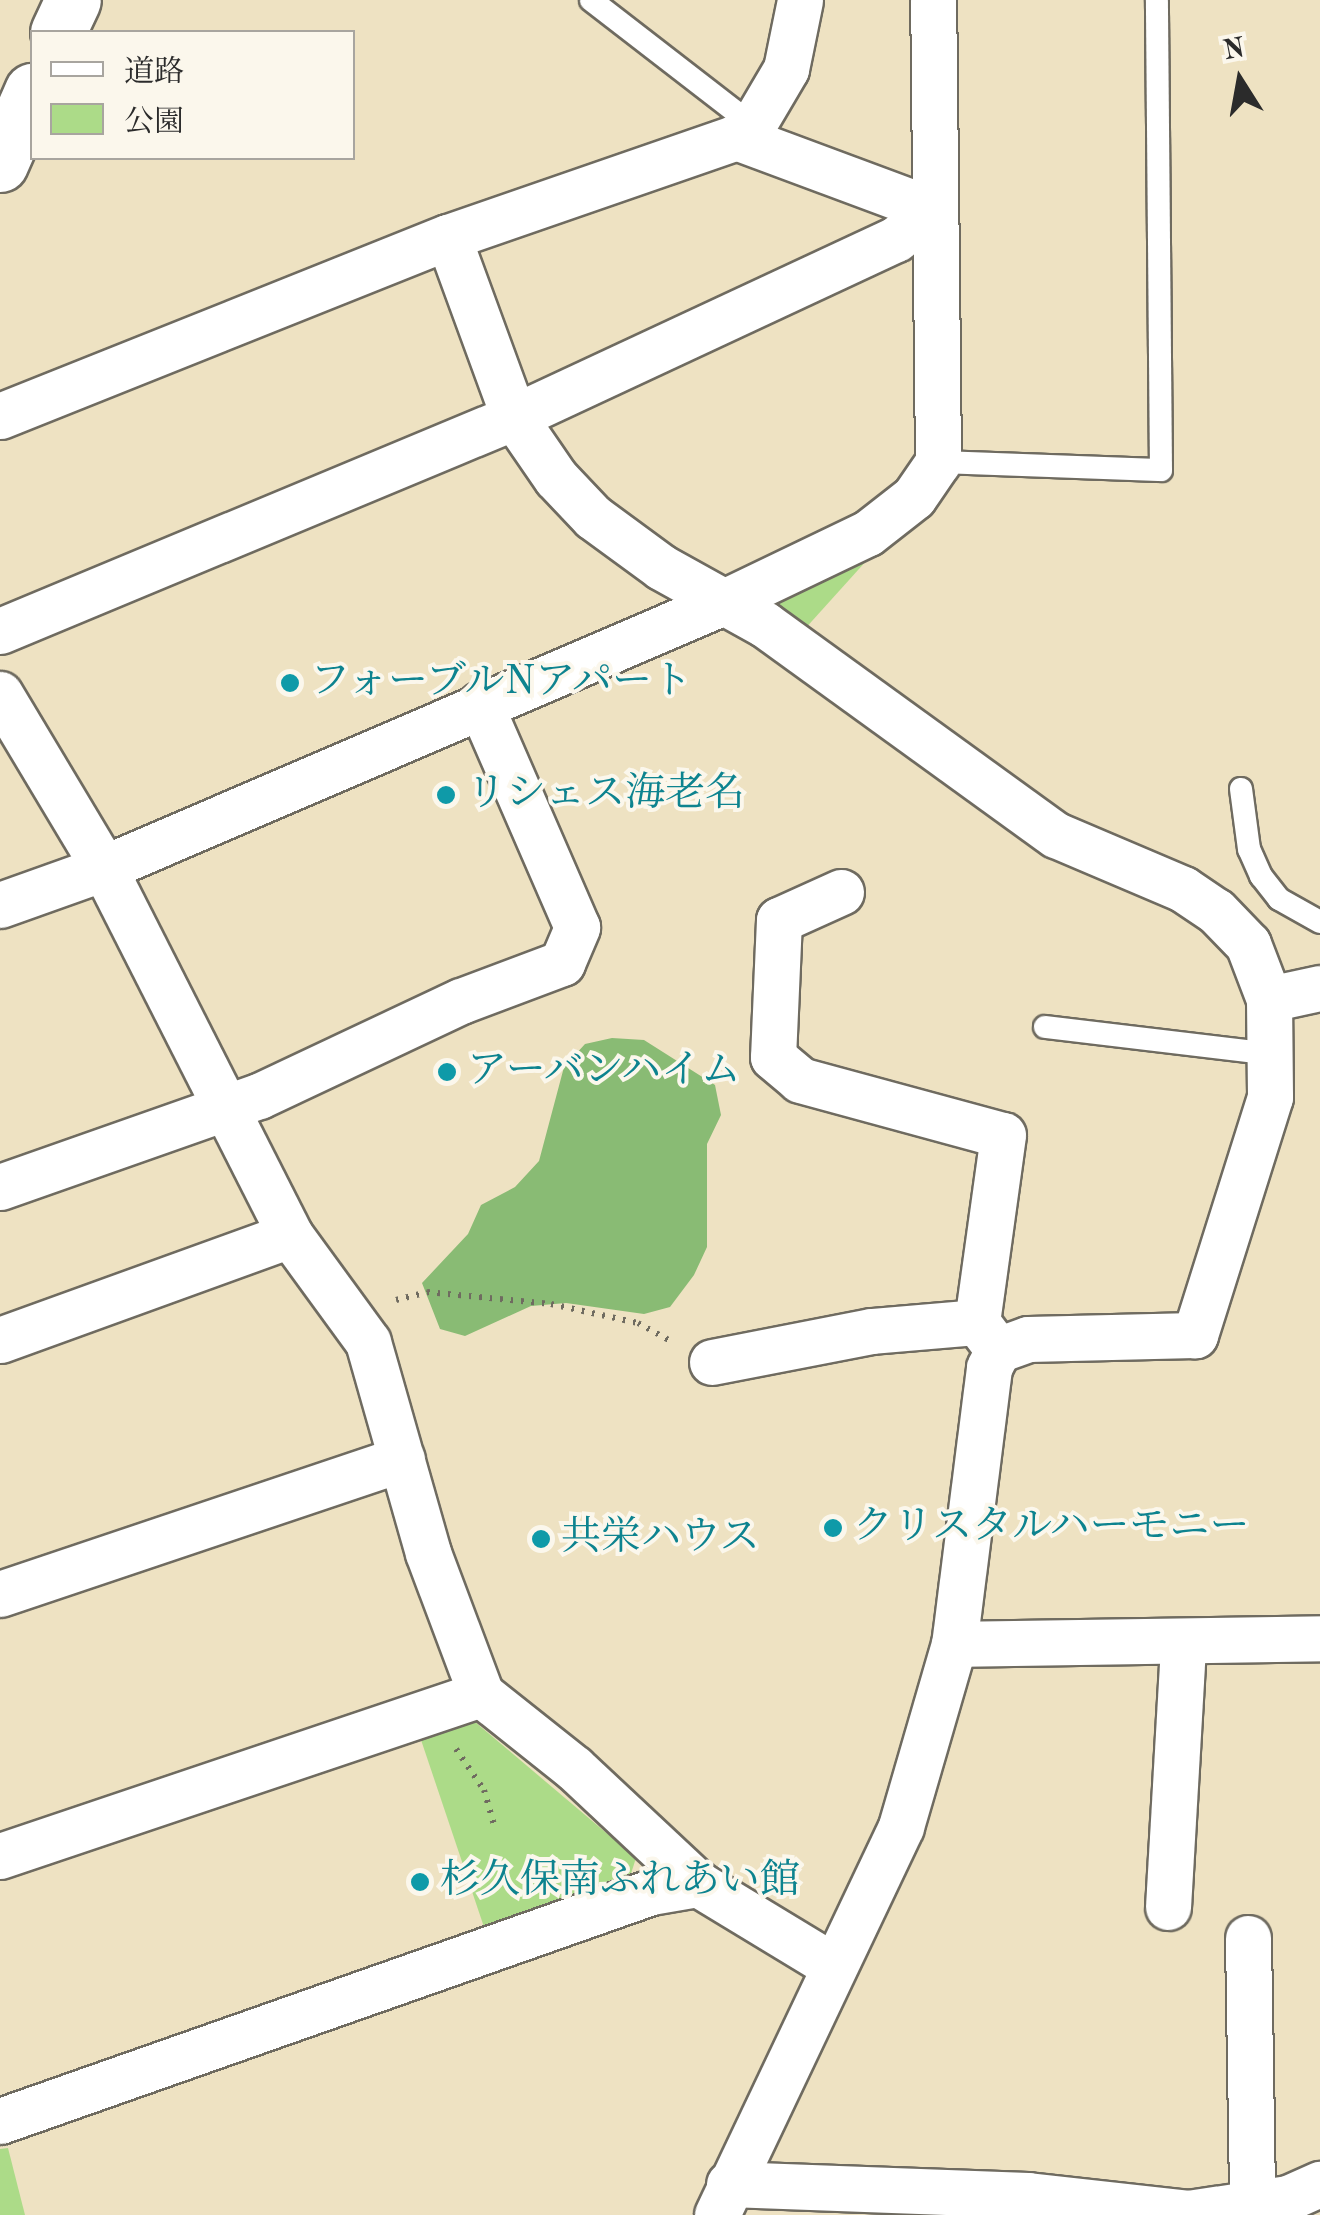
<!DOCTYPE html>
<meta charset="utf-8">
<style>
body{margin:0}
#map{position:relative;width:1320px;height:2215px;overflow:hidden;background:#eee2c2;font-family:"Old Standard TT","Noto Serif JP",serif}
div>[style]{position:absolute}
.green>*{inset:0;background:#acdb88}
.forest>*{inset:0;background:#89bb74}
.path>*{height:6px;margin-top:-3px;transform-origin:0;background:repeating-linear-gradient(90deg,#6f6b60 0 2.5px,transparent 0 10.5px)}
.roads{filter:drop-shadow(2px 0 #6f6b60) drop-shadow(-2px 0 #6f6b60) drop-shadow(0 2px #6f6b60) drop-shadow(0 -2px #6f6b60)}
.service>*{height:22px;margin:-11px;padding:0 11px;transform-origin:11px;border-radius:11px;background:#fff}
.minor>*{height:45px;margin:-22.5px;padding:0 22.5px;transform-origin:22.5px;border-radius:22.5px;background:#fff}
.tertiary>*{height:55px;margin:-27.5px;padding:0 27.5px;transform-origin:27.5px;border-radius:27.5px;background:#fff}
.dots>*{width:28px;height:28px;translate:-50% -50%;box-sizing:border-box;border:5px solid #fbf7ec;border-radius:50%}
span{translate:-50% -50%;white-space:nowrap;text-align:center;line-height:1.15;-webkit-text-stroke:8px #fbf7ec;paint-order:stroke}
.culture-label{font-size:40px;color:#0d838f}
.left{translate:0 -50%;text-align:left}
.legend{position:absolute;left:30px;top:30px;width:325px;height:130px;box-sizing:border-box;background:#fbf7ec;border:2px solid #a8a59f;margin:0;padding:12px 18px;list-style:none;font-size:30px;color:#2b2b2b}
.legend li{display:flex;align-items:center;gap:20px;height:50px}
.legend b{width:50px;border:2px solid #a8a59f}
.north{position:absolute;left:1190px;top:30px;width:100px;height:100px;-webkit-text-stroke:8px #fbf7ec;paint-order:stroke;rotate:349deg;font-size:28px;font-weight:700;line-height:40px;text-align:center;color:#2b2b2b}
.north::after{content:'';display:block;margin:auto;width:35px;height:45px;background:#2b2b2b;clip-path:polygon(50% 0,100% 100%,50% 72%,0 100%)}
</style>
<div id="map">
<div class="green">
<div style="clip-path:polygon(877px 549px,803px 631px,757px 597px)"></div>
<div style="clip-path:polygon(468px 1716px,636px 1858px,627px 1886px,486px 1933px,417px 1728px)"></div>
<div style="clip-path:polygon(8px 2148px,25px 2215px,0 2215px,0 2149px)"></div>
</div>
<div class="forest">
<div style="clip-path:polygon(612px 1038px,644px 1040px,715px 1085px,721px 1115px,707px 1144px,707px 1247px,694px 1275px,670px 1307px,644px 1314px,566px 1303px,531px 1306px,465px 1336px,440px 1329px,422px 1283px,468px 1234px,481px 1205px,515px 1187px,539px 1161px,564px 1067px,585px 1044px)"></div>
</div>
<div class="path">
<div style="left:396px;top:1300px;width:32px;rotate:-14deg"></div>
<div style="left:427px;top:1292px;width:125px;rotate:5.5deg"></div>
<div style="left:551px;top:1304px;width:89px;rotate:12.3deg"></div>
<div style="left:638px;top:1323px;width:38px;rotate:29deg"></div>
<div style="left:456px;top:1749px;width:50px;rotate:55.7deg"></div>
<div style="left:484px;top:1790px;width:40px;rotate:74deg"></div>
</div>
<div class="roads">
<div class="service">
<div style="left:591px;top:0;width:205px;rotate:37.7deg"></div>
<div style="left:938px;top:462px;width:223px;rotate:2.1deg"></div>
<div style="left:1161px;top:470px;width:470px;rotate:-90.5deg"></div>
<div style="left:1241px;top:789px;width:61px;rotate:82.4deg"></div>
<div style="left:1249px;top:849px;width:30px;rotate:66deg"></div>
<div style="left:1261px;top:876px;width:29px;rotate:52deg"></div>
<div style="left:1279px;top:899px;width:47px;rotate:29.3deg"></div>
<div style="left:1045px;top:1027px;width:229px;rotate:6.8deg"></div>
</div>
<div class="minor">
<div style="left:736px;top:137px;width:209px;rotate:20.4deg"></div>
<div style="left:448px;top:237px;width:192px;rotate:69.9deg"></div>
<div style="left:514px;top:417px;width:74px;rotate:55.5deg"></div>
<div style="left:556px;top:478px;width:54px;rotate:46.5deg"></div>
<div style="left:593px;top:517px;width:84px;rotate:36.3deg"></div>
<div style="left:661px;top:567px;width:118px;rotate:29deg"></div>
<div style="left:764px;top:624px;width:360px;rotate:35.9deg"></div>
<div style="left:1056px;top:835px;width:138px;rotate:23deg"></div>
<div style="left:1183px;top:889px;width:40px;rotate:34deg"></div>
<div style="left:1216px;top:911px;width:46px;rotate:45.9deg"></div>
<div style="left:1248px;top:944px;width:59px;rotate:69.1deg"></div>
<div style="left:1269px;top:999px;width:98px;rotate:89.4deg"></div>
<div style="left:1270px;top:1097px;width:250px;rotate:107.5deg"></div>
<div style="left:1195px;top:1335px;width:167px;rotate:178.6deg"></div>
<div style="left:1028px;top:1339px;width:32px;rotate:160deg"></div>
<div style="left:998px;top:1350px;width:20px;rotate:117deg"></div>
<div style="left:989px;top:1368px;width:278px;rotate:97.2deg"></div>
<div style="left:954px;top:1644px;width:191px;rotate:106.2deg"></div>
<div style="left:901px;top:1827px;width:429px;rotate:115.4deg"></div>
<div style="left:0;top:416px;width:482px;rotate:-21.8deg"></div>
<div style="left:448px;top:237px;width:305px;rotate:-19.1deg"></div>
<div style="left:736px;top:137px;width:21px;rotate:-35deg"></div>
<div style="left:753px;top:125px;width:65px;rotate:-59.5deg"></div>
<div style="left:786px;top:69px;width:70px;rotate:-78.5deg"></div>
<div style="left:0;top:631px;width:557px;rotate:-22.6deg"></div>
<div style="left:514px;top:417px;width:421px;rotate:-25deg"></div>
<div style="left:896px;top:239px;width:46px;rotate:-38.9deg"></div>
<div style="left:0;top:694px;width:203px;rotate:59.1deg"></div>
<div style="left:104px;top:868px;width:411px;rotate:63.1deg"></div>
<div style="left:290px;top:1235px;width:132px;rotate:53.9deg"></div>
<div style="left:368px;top:1342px;width:219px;rotate:74.1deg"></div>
<div style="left:428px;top:1553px;width:151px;rotate:69.4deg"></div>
<div style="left:481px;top:1694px;width:119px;rotate:38.5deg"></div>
<div style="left:574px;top:1768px;width:170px;rotate:43.1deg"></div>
<div style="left:698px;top:1884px;width:157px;rotate:31.2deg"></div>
<div style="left:841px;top:892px;width:68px;rotate:155.7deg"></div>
<div style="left:779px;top:920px;width:137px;rotate:92.5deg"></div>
<div style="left:773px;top:1057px;width:35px;rotate:40deg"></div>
<div style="left:800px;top:1080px;width:210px;rotate:15.2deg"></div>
<div style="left:1003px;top:1135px;width:189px;rotate:97.9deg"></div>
<div style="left:977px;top:1322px;width:35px;rotate:53deg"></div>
<div style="left:0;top:905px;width:110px;rotate:-19.6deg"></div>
<div style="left:104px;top:868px;width:677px;rotate:-23.23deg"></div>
<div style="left:726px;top:601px;width:157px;rotate:-25.6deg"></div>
<div style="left:868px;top:533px;width:58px;rotate:-38deg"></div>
<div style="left:914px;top:497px;width:42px;rotate:-55.6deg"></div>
<div style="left:938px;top:462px;width:462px;rotate:-90.6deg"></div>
<div style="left:1269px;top:999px;width:52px;rotate:-12.2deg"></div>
<div style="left:0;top:1187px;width:275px;rotate:-19.4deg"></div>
<div style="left:259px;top:1096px;width:223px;rotate:-25.2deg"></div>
<div style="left:461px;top:1001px;width:108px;rotate:-20.6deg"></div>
<div style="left:562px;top:963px;width:39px;rotate:-67deg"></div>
<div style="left:577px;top:927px;width:243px;rotate:-113.5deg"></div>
<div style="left:0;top:1340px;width:308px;rotate:-19.9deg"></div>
<div style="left:712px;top:1362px;width:163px;rotate:-11deg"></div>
<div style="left:872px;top:1331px;width:105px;rotate:-4.9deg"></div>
<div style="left:0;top:1594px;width:424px;rotate:-18.6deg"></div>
<div style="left:954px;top:1644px;width:366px;rotate:-0.9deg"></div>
<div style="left:0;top:1856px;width:508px;rotate:-18.61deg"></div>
<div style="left:1168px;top:1907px;width:263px;rotate:-86.7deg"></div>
<div style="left:1248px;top:1938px;width:265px;rotate:89.1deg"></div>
<div style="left:0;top:2121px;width:690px;rotate:-19.38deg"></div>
<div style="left:651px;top:1892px;width:48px;rotate:-9.7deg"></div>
<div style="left:729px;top:2184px;width:299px;rotate:2.1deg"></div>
<div style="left:1028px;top:2195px;width:161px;rotate:6.4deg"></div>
<div style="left:1188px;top:2213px;width:101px;rotate:-8.5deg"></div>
<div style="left:1288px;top:2198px;width:35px;rotate:-24deg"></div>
</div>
<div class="tertiary">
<div style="left:58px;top:32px;width:35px;rotate:-65deg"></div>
<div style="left:0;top:164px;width:80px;rotate:-66.3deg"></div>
</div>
</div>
<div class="dots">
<div style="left:290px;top:683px;background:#0f9aa8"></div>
<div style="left:446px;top:795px;background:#0f9aa8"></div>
<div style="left:447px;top:1072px;background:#0f9aa8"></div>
<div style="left:833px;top:1528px;background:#0f9aa8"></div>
<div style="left:541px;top:1539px;background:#0f9aa8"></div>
<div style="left:420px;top:1882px;background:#0f9aa8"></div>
</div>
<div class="culture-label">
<span class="left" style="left:310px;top:683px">フォーブルNアパート</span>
<span class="left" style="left:466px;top:795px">リシェス海老名</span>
<span class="left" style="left:467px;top:1072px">アーバンハイム</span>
<span class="left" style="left:853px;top:1528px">クリスタルハーモニー</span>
<span class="left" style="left:561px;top:1539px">共栄ハウス</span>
<span class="left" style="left:440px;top:1882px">杉久保南ふれあい館</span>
</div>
<ul class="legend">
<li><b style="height:12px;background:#fff"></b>道路</li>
<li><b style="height:28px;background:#acdb88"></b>公園</li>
</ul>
<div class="north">N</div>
</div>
